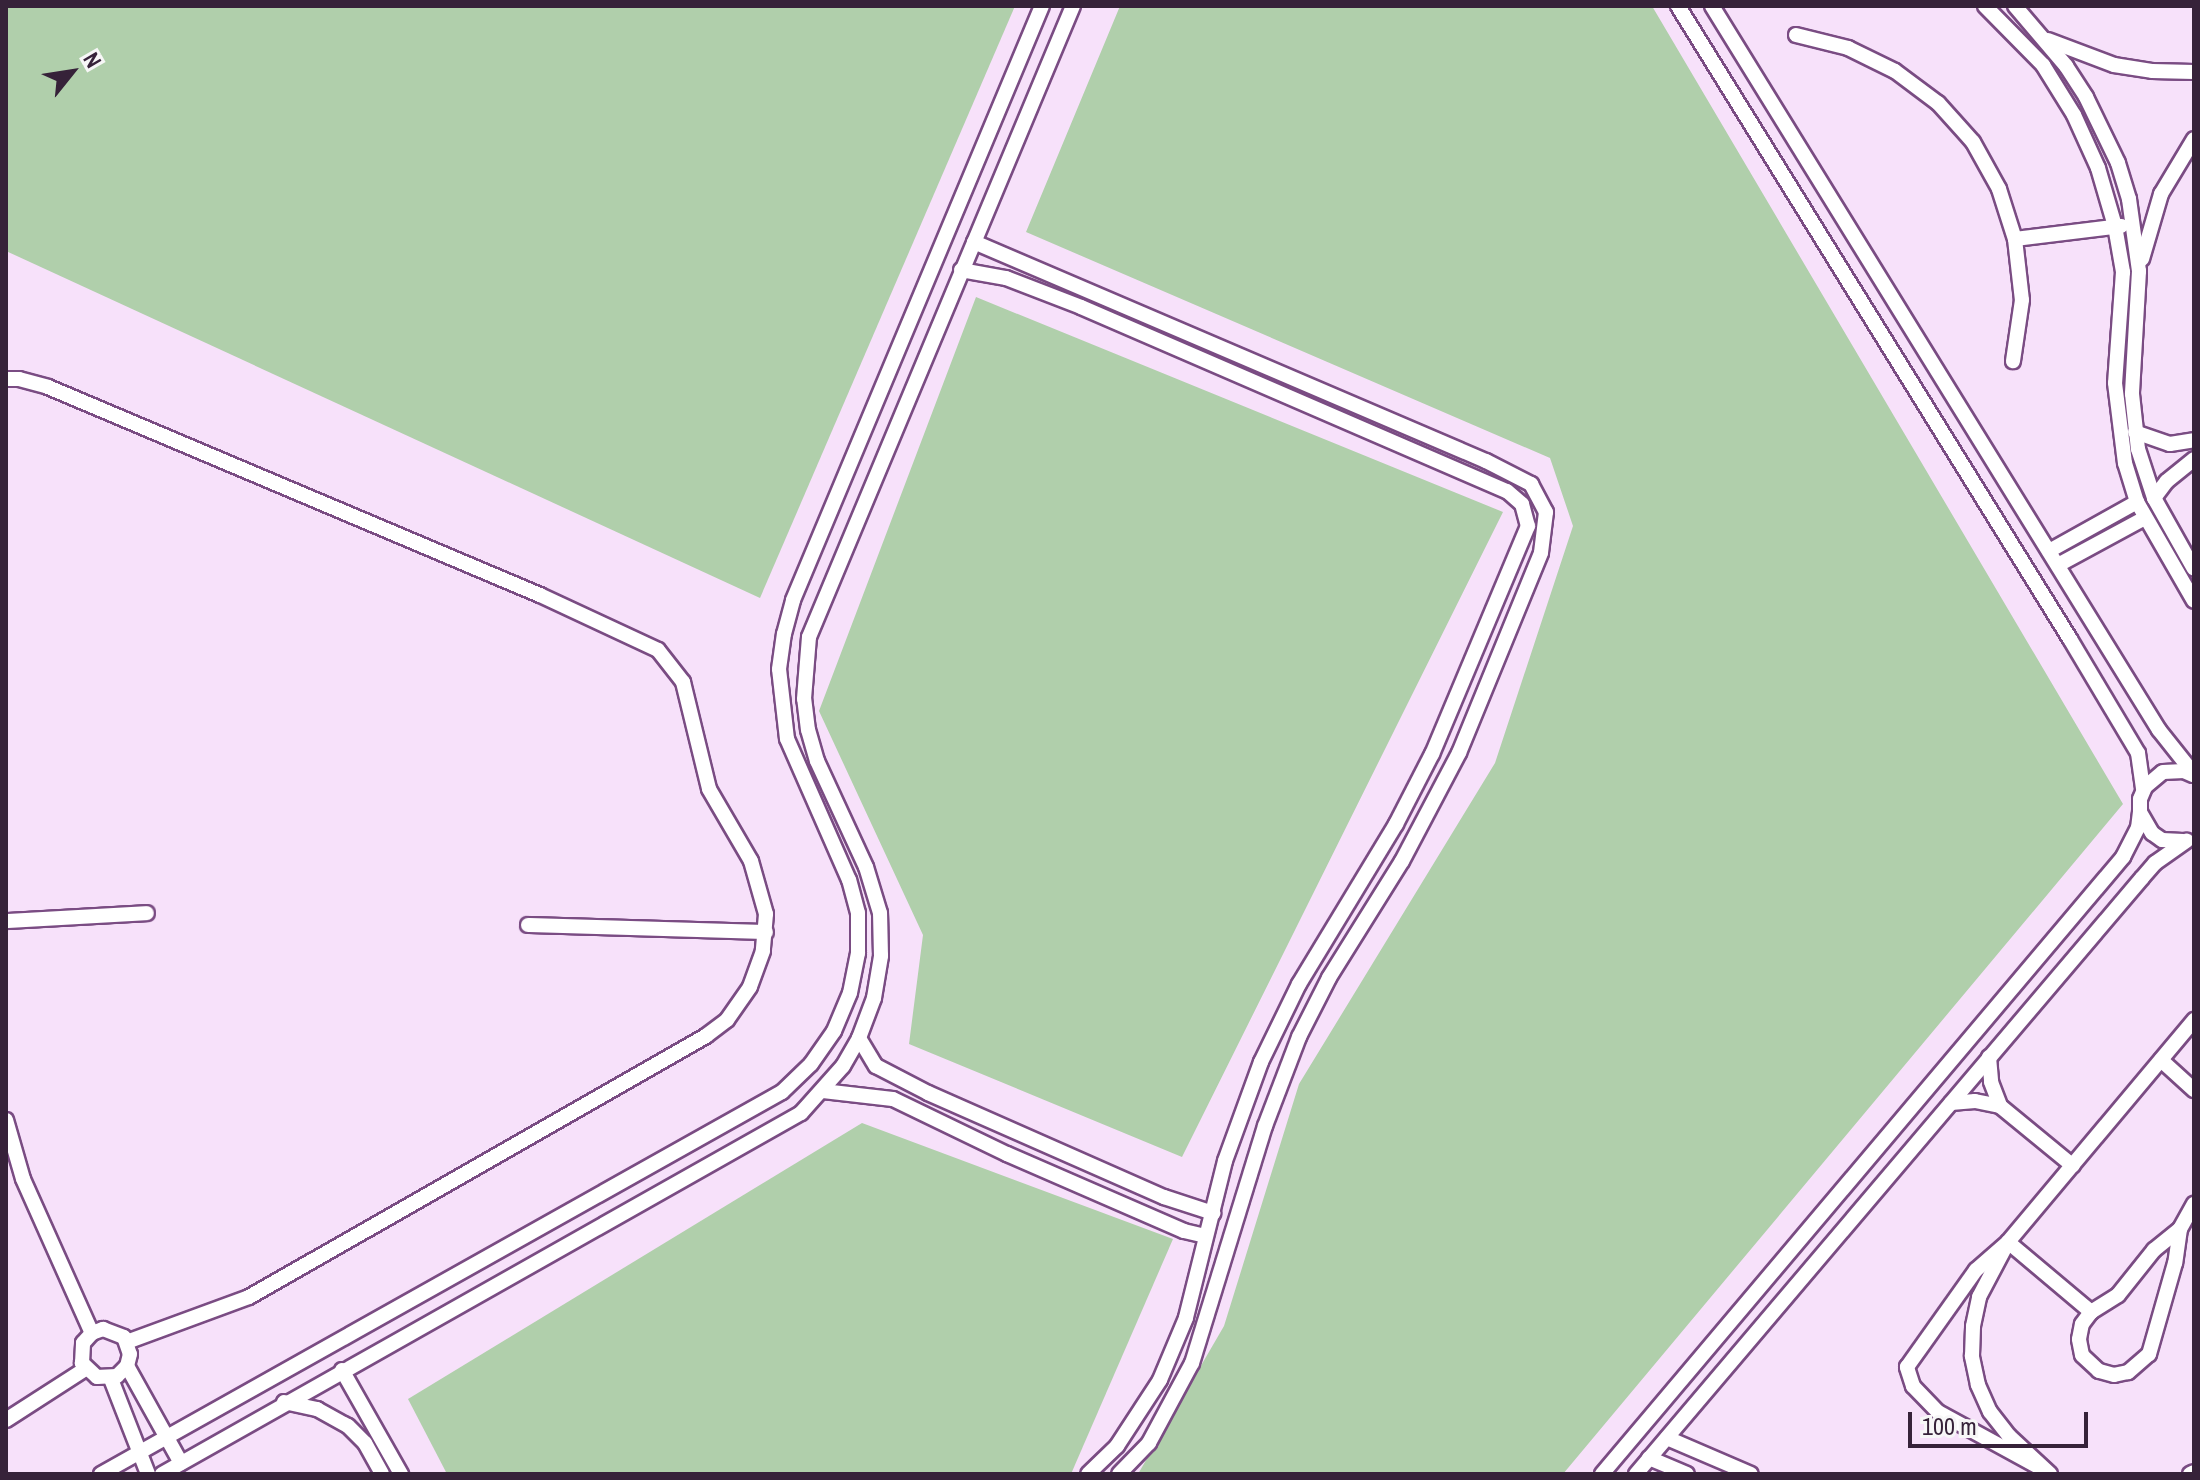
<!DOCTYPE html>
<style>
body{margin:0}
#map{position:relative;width:2200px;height:1480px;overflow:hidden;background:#f7e1fa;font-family:"Archivo Narrow",sans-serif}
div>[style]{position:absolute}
.green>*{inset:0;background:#b0cfab}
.roads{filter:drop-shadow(2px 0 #7a4c83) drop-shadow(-2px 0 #7a4c83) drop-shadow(0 2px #7a4c83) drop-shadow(0 -2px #7a4c83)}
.minor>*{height:14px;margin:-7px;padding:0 7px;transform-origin:7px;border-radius:7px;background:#fff}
span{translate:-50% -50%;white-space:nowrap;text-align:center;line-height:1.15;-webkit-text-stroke:6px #f7f7f7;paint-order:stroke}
.frame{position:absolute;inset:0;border:8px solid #362239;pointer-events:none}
.north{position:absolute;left:32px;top:32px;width:80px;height:80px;-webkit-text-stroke:6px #f7f7f7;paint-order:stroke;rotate:60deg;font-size:22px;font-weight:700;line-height:32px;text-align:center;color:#362239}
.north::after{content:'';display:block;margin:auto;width:28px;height:36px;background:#362239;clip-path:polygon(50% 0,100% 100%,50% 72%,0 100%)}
.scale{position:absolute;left:1908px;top:1412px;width:180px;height:36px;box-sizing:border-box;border:4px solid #362239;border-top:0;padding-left:10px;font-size:24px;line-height:28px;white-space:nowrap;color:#362239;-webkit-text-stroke:6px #f7f7f7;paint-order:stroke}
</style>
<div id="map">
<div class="green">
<div style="clip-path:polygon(6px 6px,1015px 6px,760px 598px,6px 251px)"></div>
<div style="clip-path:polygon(1120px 6px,1652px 6px,2123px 804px,1563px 1474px,1138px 1474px,1224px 1326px,1299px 1084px,1495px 763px,1573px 526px,1550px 458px,1026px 232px)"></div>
<div style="clip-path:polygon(976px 297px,1503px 512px,1182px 1157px,909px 1044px,923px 935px,819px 711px)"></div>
<div style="clip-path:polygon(862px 1123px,1173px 1239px,1071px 1474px,447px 1474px,408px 1399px)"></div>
</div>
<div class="roads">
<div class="minor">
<div style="left:1678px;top:6px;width:745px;rotate:58.23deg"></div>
<div style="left:2070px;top:639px;width:133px;rotate:59.2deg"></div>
<div style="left:2138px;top:753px;width:36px;rotate:82deg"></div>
<div style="left:1712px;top:6px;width:851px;rotate:58.31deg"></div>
<div style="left:2159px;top:730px;width:56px;rotate:51.5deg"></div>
<div style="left:1985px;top:6px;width:83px;rotate:45.5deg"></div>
<div style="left:2043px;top:65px;width:59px;rotate:58.2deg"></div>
<div style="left:2074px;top:115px;width:58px;rotate:65.6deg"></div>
<div style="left:2098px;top:168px;width:60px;rotate:73.7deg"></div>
<div style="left:2115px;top:226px;width:47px;rotate:80.1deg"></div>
<div style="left:2123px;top:272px;width:111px;rotate:94.1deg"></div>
<div style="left:2115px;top:383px;width:81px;rotate:82.9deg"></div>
<div style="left:2125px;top:463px;width:41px;rotate:72.9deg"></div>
<div style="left:2137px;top:502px;width:114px;rotate:60.1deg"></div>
<div style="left:2015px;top:6px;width:79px;rotate:49.6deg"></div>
<div style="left:2066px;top:66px;width:37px;rotate:57deg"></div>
<div style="left:2086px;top:97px;width:73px;rotate:64.1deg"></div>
<div style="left:2118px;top:163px;width:38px;rotate:73deg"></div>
<div style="left:2129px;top:199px;width:73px;rotate:82.1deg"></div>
<div style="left:2139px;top:271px;width:123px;rotate:93.3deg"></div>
<div style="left:2132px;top:394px;width:55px;rotate:83.8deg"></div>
<div style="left:2138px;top:449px;width:52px;rotate:71.9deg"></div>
<div style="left:2154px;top:498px;width:81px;rotate:60.6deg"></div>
<div style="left:1796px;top:35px;width:54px;rotate:14deg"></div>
<div style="left:1848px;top:48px;width:52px;rotate:26.1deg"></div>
<div style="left:1895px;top:71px;width:54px;rotate:36.7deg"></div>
<div style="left:1938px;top:103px;width:52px;rotate:48.1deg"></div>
<div style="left:1973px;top:142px;width:54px;rotate:61deg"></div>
<div style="left:1999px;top:189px;width:52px;rotate:72.3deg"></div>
<div style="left:2015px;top:239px;width:61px;rotate:83.5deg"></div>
<div style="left:2022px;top:300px;width:62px;rotate:98.4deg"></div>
<div style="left:2048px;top:40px;width:71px;rotate:20.7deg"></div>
<div style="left:2114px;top:65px;width:38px;rotate:9deg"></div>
<div style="left:2152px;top:71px;width:42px;rotate:1.4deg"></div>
<div style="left:2015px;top:239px;width:107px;rotate:-7deg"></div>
<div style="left:974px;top:242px;width:557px;rotate:23.16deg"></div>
<div style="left:1486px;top:461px;width:51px;rotate:27.1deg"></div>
<div style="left:1531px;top:484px;width:32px;rotate:62deg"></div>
<div style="left:1546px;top:512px;width:41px;rotate:97deg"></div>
<div style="left:1541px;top:553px;width:216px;rotate:112.3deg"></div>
<div style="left:1459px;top:753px;width:122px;rotate:117.8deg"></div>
<div style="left:1402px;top:861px;width:138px;rotate:122deg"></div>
<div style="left:1329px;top:978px;width:66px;rotate:117deg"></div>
<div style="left:1299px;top:1037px;width:95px;rotate:110.9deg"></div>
<div style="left:1265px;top:1126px;width:248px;rotate:107.1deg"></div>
<div style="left:1192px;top:1363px;width:91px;rotate:118.3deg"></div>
<div style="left:1149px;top:1443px;width:43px;rotate:134.1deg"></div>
<div style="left:2142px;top:259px;width:68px;rotate:-73.7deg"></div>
<div style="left:2161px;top:194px;width:64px;rotate:-59deg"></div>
<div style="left:961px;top:270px;width:46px;rotate:10.1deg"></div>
<div style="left:1006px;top:278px;width:80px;rotate:21.1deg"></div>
<div style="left:1081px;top:307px;width:464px;rotate:23.4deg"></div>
<div style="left:1507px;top:491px;width:20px;rotate:41deg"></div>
<div style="left:1522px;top:504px;width:23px;rotate:75deg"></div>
<div style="left:1528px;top:526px;width:247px;rotate:112.8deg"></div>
<div style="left:1432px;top:754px;width:79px;rotate:117.2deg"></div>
<div style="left:1396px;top:824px;width:187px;rotate:121.2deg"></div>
<div style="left:1299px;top:984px;width:87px;rotate:116deg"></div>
<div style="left:1261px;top:1062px;width:105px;rotate:110deg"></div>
<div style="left:1225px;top:1161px;width:162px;rotate:104deg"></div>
<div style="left:1186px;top:1318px;width:67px;rotate:112.8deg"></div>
<div style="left:1160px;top:1380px;width:79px;rotate:123.1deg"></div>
<div style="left:1117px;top:1446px;width:40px;rotate:136deg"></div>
<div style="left:6px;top:379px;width:13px"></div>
<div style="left:19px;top:379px;width:30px;rotate:15deg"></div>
<div style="left:48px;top:387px;width:534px;rotate:22.92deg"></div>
<div style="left:540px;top:595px;width:130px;rotate:25deg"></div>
<div style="left:658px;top:650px;width:41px;rotate:52deg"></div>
<div style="left:683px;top:682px;width:110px;rotate:76.3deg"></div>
<div style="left:709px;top:789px;width:83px;rotate:59.7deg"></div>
<div style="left:751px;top:861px;width:55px;rotate:74.2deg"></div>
<div style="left:766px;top:914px;width:37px;rotate:95deg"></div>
<div style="left:763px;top:951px;width:38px;rotate:110deg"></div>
<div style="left:750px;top:987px;width:40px;rotate:124.9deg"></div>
<div style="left:727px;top:1020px;width:26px;rotate:143deg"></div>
<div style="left:706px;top:1036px;width:526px;rotate:150.27deg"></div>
<div style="left:249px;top:1297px;width:130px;rotate:159.8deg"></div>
<div style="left:2135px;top:432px;width:37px;rotate:19deg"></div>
<div style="left:2170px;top:444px;width:24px;rotate:-9deg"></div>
<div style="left:2154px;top:498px;width:21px;rotate:-53deg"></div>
<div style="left:2167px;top:481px;width:35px;rotate:-39deg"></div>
<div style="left:2049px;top:551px;width:101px;rotate:-29.1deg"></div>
<div style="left:2058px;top:565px;width:99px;rotate:-28.4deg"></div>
<div style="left:2183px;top:841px;width:21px;rotate:-177deg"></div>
<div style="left:2162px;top:840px;width:12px;rotate:-145deg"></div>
<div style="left:2152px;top:833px;width:24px;rotate:-120deg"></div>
<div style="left:2140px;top:812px;width:13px;rotate:-90deg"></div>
<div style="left:2140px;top:799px;width:13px;rotate:-67deg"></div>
<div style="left:2145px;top:787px;width:23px;rotate:-40deg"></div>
<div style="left:2163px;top:772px;width:21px;rotate:-3deg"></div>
<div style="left:2184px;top:771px;width:10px;rotate:24deg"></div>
<div style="left:6px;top:921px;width:141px;rotate:-3.2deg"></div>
<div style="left:528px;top:925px;width:238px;rotate:1.7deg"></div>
<div style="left:859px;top:1038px;width:33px;rotate:59deg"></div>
<div style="left:876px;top:1066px;width:59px;rotate:27.4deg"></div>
<div style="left:928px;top:1093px;width:258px;rotate:23.8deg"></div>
<div style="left:1164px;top:1197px;width:52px;rotate:18.1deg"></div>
<div style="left:1989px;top:1057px;width:25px;rotate:85deg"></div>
<div style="left:1991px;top:1082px;width:26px;rotate:69deg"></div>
<div style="left:2161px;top:1060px;width:45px;rotate:42.3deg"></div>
<div style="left:823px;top:1091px;width:70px;rotate:6.5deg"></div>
<div style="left:893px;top:1099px;width:127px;rotate:25.8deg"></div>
<div style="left:1007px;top:1154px;width:193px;rotate:23.5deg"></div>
<div style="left:1184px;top:1231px;width:22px;rotate:13deg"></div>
<div style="left:1951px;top:1103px;width:24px;rotate:-5deg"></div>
<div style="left:1975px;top:1101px;width:25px;rotate:11deg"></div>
<div style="left:2000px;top:1106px;width:94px;rotate:39.4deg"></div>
<div style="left:6px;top:1120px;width:61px;rotate:73.9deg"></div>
<div style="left:23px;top:1179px;width:169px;rotate:65.9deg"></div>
<div style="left:2180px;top:1229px;width:34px;rotate:98deg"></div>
<div style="left:2175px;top:1263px;width:95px;rotate:105.9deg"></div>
<div style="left:2149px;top:1354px;width:28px;rotate:139deg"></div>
<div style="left:2128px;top:1372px;width:14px;rotate:168deg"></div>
<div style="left:2114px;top:1375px;width:16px;rotate:-165deg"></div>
<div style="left:2099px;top:1371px;width:23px;rotate:-137deg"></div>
<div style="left:2082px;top:1355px;width:16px;rotate:-101deg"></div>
<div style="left:2079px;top:1339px;width:15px;rotate:-79deg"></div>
<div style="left:2082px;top:1324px;width:15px;rotate:-53deg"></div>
<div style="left:2091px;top:1312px;width:32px;rotate:-32deg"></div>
<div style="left:2118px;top:1295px;width:58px;rotate:-51.3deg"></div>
<div style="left:2154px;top:1250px;width:33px;rotate:-39deg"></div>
<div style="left:2180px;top:1229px;width:29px;rotate:-61deg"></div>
<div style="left:127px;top:1366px;width:14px;rotate:135deg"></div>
<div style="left:117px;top:1376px;width:20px;rotate:177deg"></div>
<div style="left:97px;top:1377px;width:21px;rotate:-137deg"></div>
<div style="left:82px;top:1363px;width:20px;rotate:-87deg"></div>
<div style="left:83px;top:1343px;width:13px;rotate:-48deg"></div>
<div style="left:92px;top:1333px;width:12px;rotate:-20deg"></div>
<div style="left:103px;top:1329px;width:22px;rotate:21deg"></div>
<div style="left:124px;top:1337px;width:18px;rotate:71deg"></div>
<div style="left:130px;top:1354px;width:12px;rotate:104deg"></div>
<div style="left:127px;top:1366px;width:111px;rotate:60.9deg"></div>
<div style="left:342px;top:1370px;width:120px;rotate:60.4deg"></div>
<div style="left:111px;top:1379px;width:102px;rotate:68.7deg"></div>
<div style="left:284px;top:1402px;width:34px;rotate:12deg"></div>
<div style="left:317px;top:1409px;width:35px;rotate:29deg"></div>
<div style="left:348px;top:1426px;width:24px;rotate:45deg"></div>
<div style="left:365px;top:1443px;width:35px;rotate:61deg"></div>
<div style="left:6px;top:1420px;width:94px;rotate:-32.8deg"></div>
<div style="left:1667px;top:1438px;width:91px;rotate:23.2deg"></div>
<div style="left:1649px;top:1458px;width:41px;rotate:22.8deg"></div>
<div style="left:2037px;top:1466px;width:113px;rotate:-151.4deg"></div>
<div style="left:1938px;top:1412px;width:36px;rotate:-134deg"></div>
<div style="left:1913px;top:1386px;width:20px;rotate:-108deg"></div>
<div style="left:1907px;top:1367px;width:119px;rotate:-54.6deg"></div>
<div style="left:1976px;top:1270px;width:43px;rotate:-41.2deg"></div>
<div style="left:2008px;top:1242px;width:109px;rotate:40.1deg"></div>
<div style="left:101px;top:1474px;width:781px;rotate:-29.29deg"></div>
<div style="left:782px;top:1092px;width:40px;rotate:-44deg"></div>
<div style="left:811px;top:1064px;width:40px;rotate:-55.1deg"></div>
<div style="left:834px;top:1031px;width:41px;rotate:-67.2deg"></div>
<div style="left:850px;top:993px;width:41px;rotate:-78.7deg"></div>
<div style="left:858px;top:953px;width:40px;rotate:-90deg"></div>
<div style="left:858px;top:913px;width:34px;rotate:-105deg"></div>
<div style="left:849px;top:880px;width:154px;rotate:-113.7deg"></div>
<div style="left:787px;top:739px;width:70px;rotate:-96.5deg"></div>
<div style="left:779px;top:669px;width:35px;rotate:-82deg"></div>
<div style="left:784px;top:634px;width:35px;rotate:-75deg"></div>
<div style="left:793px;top:600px;width:644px;rotate:-67.26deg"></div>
<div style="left:162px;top:1474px;width:734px;rotate:-29.46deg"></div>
<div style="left:801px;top:1113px;width:63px;rotate:-48.2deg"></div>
<div style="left:843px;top:1066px;width:32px;rotate:-60deg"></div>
<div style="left:859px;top:1038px;width:43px;rotate:-69.4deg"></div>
<div style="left:874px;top:998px;width:43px;rotate:-80.5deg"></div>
<div style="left:881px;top:956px;width:43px;rotate:-91.3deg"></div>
<div style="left:880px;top:913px;width:48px;rotate:-106.9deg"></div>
<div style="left:866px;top:867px;width:117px;rotate:-114.8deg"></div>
<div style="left:817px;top:761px;width:32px;rotate:-106deg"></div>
<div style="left:808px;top:730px;width:31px;rotate:-97deg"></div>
<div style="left:804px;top:699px;width:62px;rotate:-85.4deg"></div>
<div style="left:809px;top:637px;width:684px;rotate:-67.3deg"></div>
<div style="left:1602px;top:1474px;width:808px;rotate:-49.82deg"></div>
<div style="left:2123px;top:857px;width:33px;rotate:-63deg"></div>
<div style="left:2138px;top:828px;width:16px;rotate:-83deg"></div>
<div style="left:1636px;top:1474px;width:782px;rotate:-49.67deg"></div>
<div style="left:2142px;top:878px;width:20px;rotate:-49deg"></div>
<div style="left:2155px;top:863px;width:39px;rotate:-35deg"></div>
<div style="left:2050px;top:1474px;width:56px;rotate:-137.2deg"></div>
<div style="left:2009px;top:1436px;width:31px;rotate:-128deg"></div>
<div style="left:1990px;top:1412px;width:30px;rotate:-114deg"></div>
<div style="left:1978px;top:1385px;width:30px;rotate:-102deg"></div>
<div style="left:1972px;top:1356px;width:30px;rotate:-88deg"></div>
<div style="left:1973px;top:1326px;width:30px;rotate:-78deg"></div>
<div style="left:1979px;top:1297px;width:62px;rotate:-62.2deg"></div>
<div style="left:2008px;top:1242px;width:290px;rotate:-50deg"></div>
<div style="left:2190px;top:1474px;width:4px;rotate:-27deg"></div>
</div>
</div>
<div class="frame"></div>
<div class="north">N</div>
<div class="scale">100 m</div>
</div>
